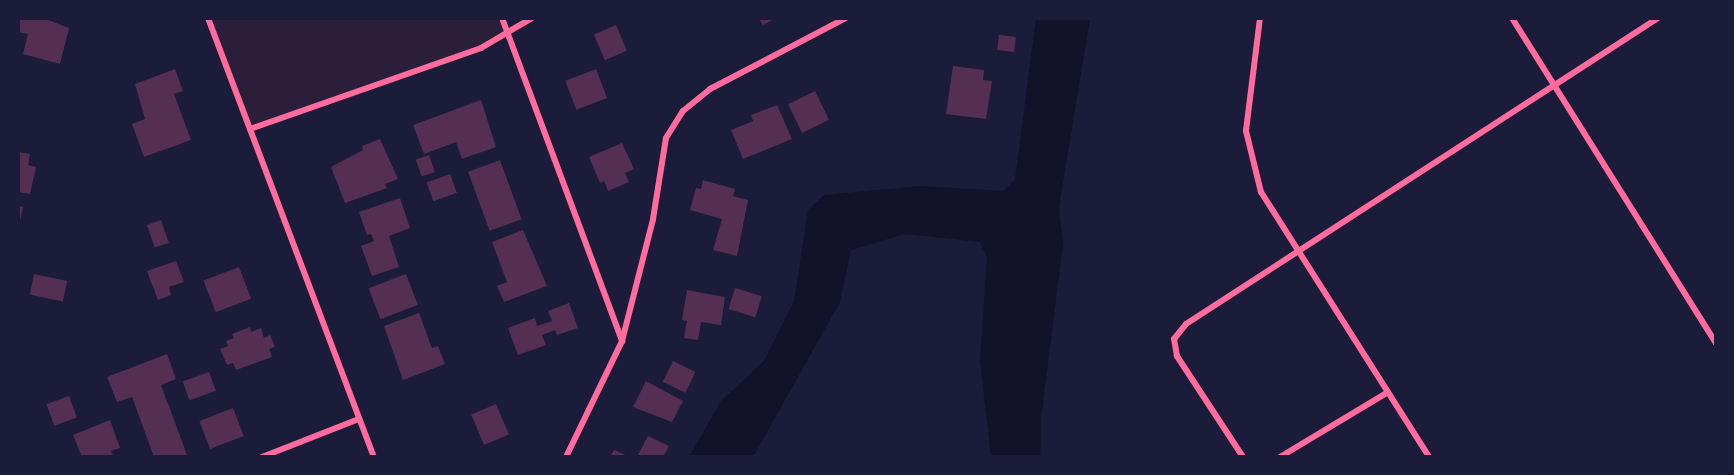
<!DOCTYPE html>
<style>
body{margin:0}
#map{position:relative;width:1734px;height:475px;overflow:hidden;background:#1b1b3a;font-family:Ubuntu,sans-serif}
div>[style]{position:absolute}
.green>*{inset:0;background:#2a1e3b}
.water>*{inset:0;background:#12122b}
.building>*{inset:0;background:#542f53;transform-origin:0 0}
.minor>*{height:6px;margin:-3px;padding:0 3px;transform-origin:3px;border-radius:3px;background:#ff6b9d}
span{translate:-50% -50%;white-space:nowrap;text-align:center;line-height:1.15;-webkit-text-stroke:6px #1b1b3a;paint-order:stroke}
.frame{position:absolute;inset:0;border:20px solid #1b1b3a;pointer-events:none}
</style>
<div id="map">
<div class="green">
<div style="clip-path:polygon(208px 18px,502px 18px,507px 33px,481px 48px,250px 129px)"></div>
</div>
<div class="water">
<div style="clip-path:polygon(1036px 18px,1090px 18px,1059px 207px,1063px 244px,1041px 419px,1041px 457px,991px 457px,980px 360px,987px 257px,980px 242px,905px 234px,851px 250px,840px 302px,753px 457px,689px 457px,721px 401px,764px 361px,794px 301px,808px 210px,824px 195px,920px 186px,1003px 191px,1015px 180px)"></div>
</div>
<div class="building">
<div style="clip-path:polygon(18px 18px,43px 18px,69px 28px,60px 64px,23px 54px,28px 34px,18px 32px)"></div>
<div style="clip-path:polygon(758px 18px,776px 18px,763px 25px)"></div>
<div style="left:616px;top:25px;width:28px;height:24px;rotate:67deg"></div>
<div style="left:999px;top:35px;width:17px;height:15px;rotate:7deg"></div>
<div style="clip-path:polygon(953px 66px,984px 70px,983px 80px,992px 81px,986px 119px,946px 114px)"></div>
<div style="clip-path:polygon(175px 69px,183px 91px,174px 94px,191px 140px,144px 157px,132px 124px,145px 119px,135px 84px)"></div>
<div style="left:596px;top:69px;width:31px;height:33px;rotate:69deg"></div>
<div style="left:815px;top:91px;width:32px;height:30px;rotate:64deg"></div>
<div style="clip-path:polygon(481px 100px,496px 147px,462px 159px,456px 142px,424px 154px,413px 125px)"></div>
<div style="clip-path:polygon(777px 105px,792px 139px,743px 159px,731px 130px,753px 121px,751px 115px)"></div>
<div style="clip-path:polygon(380px 139px,398px 179px,385px 184px,387px 188px,345px 203px,331px 167px,363px 150px,362px 146px)"></div>
<div style="clip-path:polygon(622px 143px,634px 169px,625px 173px,629px 182px,608px 191px,604px 181px,600px 183px,589px 157px)"></div>
<div style="clip-path:polygon(18px 152px,30px 154px,28px 165px,36px 167px,30px 194px,18px 192px)"></div>
<div style="left:429px;top:155px;width:18px;height:14px;rotate:71deg"></div>
<div style="left:500px;top:160px;width:63px;height:34px;rotate:70deg"></div>
<div style="left:450px;top:174px;width:20px;height:25px;rotate:70deg"></div>
<div style="clip-path:polygon(703px 180px,735px 189px,733px 196px,748px 200px,737px 256px,713px 250px,722px 219px,690px 210px,696px 188px,701px 189px)"></div>
<div style="clip-path:polygon(400px 198px,410px 228px,389px 236px,399px 267px,372px 276px,361px 246px,374px 241px,371px 234px,367px 235px,359px 212px)"></div>
<div style="clip-path:polygon(18px 206px,23px 207px,19px 225px,18px 225px)"></div>
<div style="left:161px;top:220px;width:24px;height:15px;rotate:71deg"></div>
<div style="clip-path:polygon(523px 230px,547px 286px,504px 302px,497px 286px,507px 282px,492px 242px)"></div>
<div style="clip-path:polygon(176px 261px,184px 282px,169px 287px,171px 295px,158px 300px,147px 271px)"></div>
<div style="left:239px;top:267px;width:34px;height:38px;rotate:69deg"></div>
<div style="left:34px;top:274px;width:34px;height:21px;rotate:12deg"></div>
<div style="left:406px;top:274px;width:33px;height:40px;rotate:69deg"></div>
<div style="left:735px;top:288px;width:28px;height:22px;rotate:17deg"></div>
<div style="clip-path:polygon(687px 290px,725px 297px,721px 325px,701px 322px,698px 340px,684px 338px,687px 321px,682px 320px)"></div>
<div style="clip-path:polygon(569px 303px,578px 328px,557px 335px,555px 330px,542px 335px,546px 345px,518px 355px,508px 328px,535px 318px,537px 326px,552px 321px,548px 311px)"></div>
<div style="clip-path:polygon(419px 313px,432px 348px,438px 346px,445px 364px,403px 380px,384px 326px)"></div>
<div style="clip-path:polygon(250px 327px,251px 332px,261px 328px,264px 338px,270px 335px,275px 347px,269px 349px,272px 357px,236px 370px,233px 363px,227px 365px,220px 349px,228px 346px,226px 341px,234px 338px,232px 334px)"></div>
<div style="clip-path:polygon(167px 354px,176px 379px,161px 385px,187px 455px,181px 457px,154px 457px,132px 397px,117px 402px,107px 377px)"></div>
<div style="left:673px;top:361px;width:25px;height:23px;rotate:26deg"></div>
<div style="left:209px;top:372px;width:20px;height:28px;rotate:70deg"></div>
<div style="clip-path:polygon(646px 381px,683px 401px,672px 422px,633px 407px)"></div>
<div style="left:69px;top:396px;width:23px;height:24px;rotate:70deg"></div>
<div style="left:496px;top:404px;width:33px;height:27px;rotate:67deg"></div>
<div style="left:233px;top:408px;width:30px;height:36px;rotate:69deg"></div>
<div style="clip-path:polygon(110px 420px,120px 448px,111px 451px,114px 457px,82px 457px,73px 435px)"></div>
<div style="clip-path:polygon(648px 436px,669px 446px,663px 457px,637px 457px)"></div>
<div style="clip-path:polygon(614px 450px,630px 457px,610px 457px)"></div>
</div>
<div class="minor">
<div style="left:208px;top:18px;width:469px;rotate:69.3deg"></div>
<div style="left:502px;top:18px;width:345px;rotate:69.6deg"></div>
<div style="left:1260px;top:18px;width:114px;rotate:97.1deg"></div>
<div style="left:1246px;top:131px;width:63px;rotate:76.2deg"></div>
<div style="left:1261px;top:192px;width:314px;rotate:57.6deg"></div>
<div style="left:1512px;top:18px;width:384px;rotate:57.9deg"></div>
<div style="left:250px;top:129px;width:245px;rotate:-19.3deg"></div>
<div style="left:481px;top:48px;width:59px;rotate:-30.5deg"></div>
<div style="left:262px;top:457px;width:104px;rotate:-21.4deg"></div>
<div style="left:566px;top:457px;width:129px;rotate:-64.2deg"></div>
<div style="left:622px;top:341px;width:126px;rotate:-75.7deg"></div>
<div style="left:653px;top:219px;width:82px;rotate:-80.9deg"></div>
<div style="left:666px;top:138px;width:32px;rotate:-58deg"></div>
<div style="left:683px;top:111px;width:35px;rotate:-39deg"></div>
<div style="left:710px;top:89px;width:153px;rotate:-27.6deg"></div>
<div style="left:1243px;top:457px;width:121px;rotate:-123.2deg"></div>
<div style="left:1177px;top:356px;width:17px;rotate:-100deg"></div>
<div style="left:1174px;top:339px;width:19px;rotate:-51deg"></div>
<div style="left:1186px;top:324px;width:563px;rotate:-32.96deg"></div>
<div style="left:1280px;top:457px;width:126px;rotate:-31deg"></div>
</div>
<div class="frame"></div>
</div>
